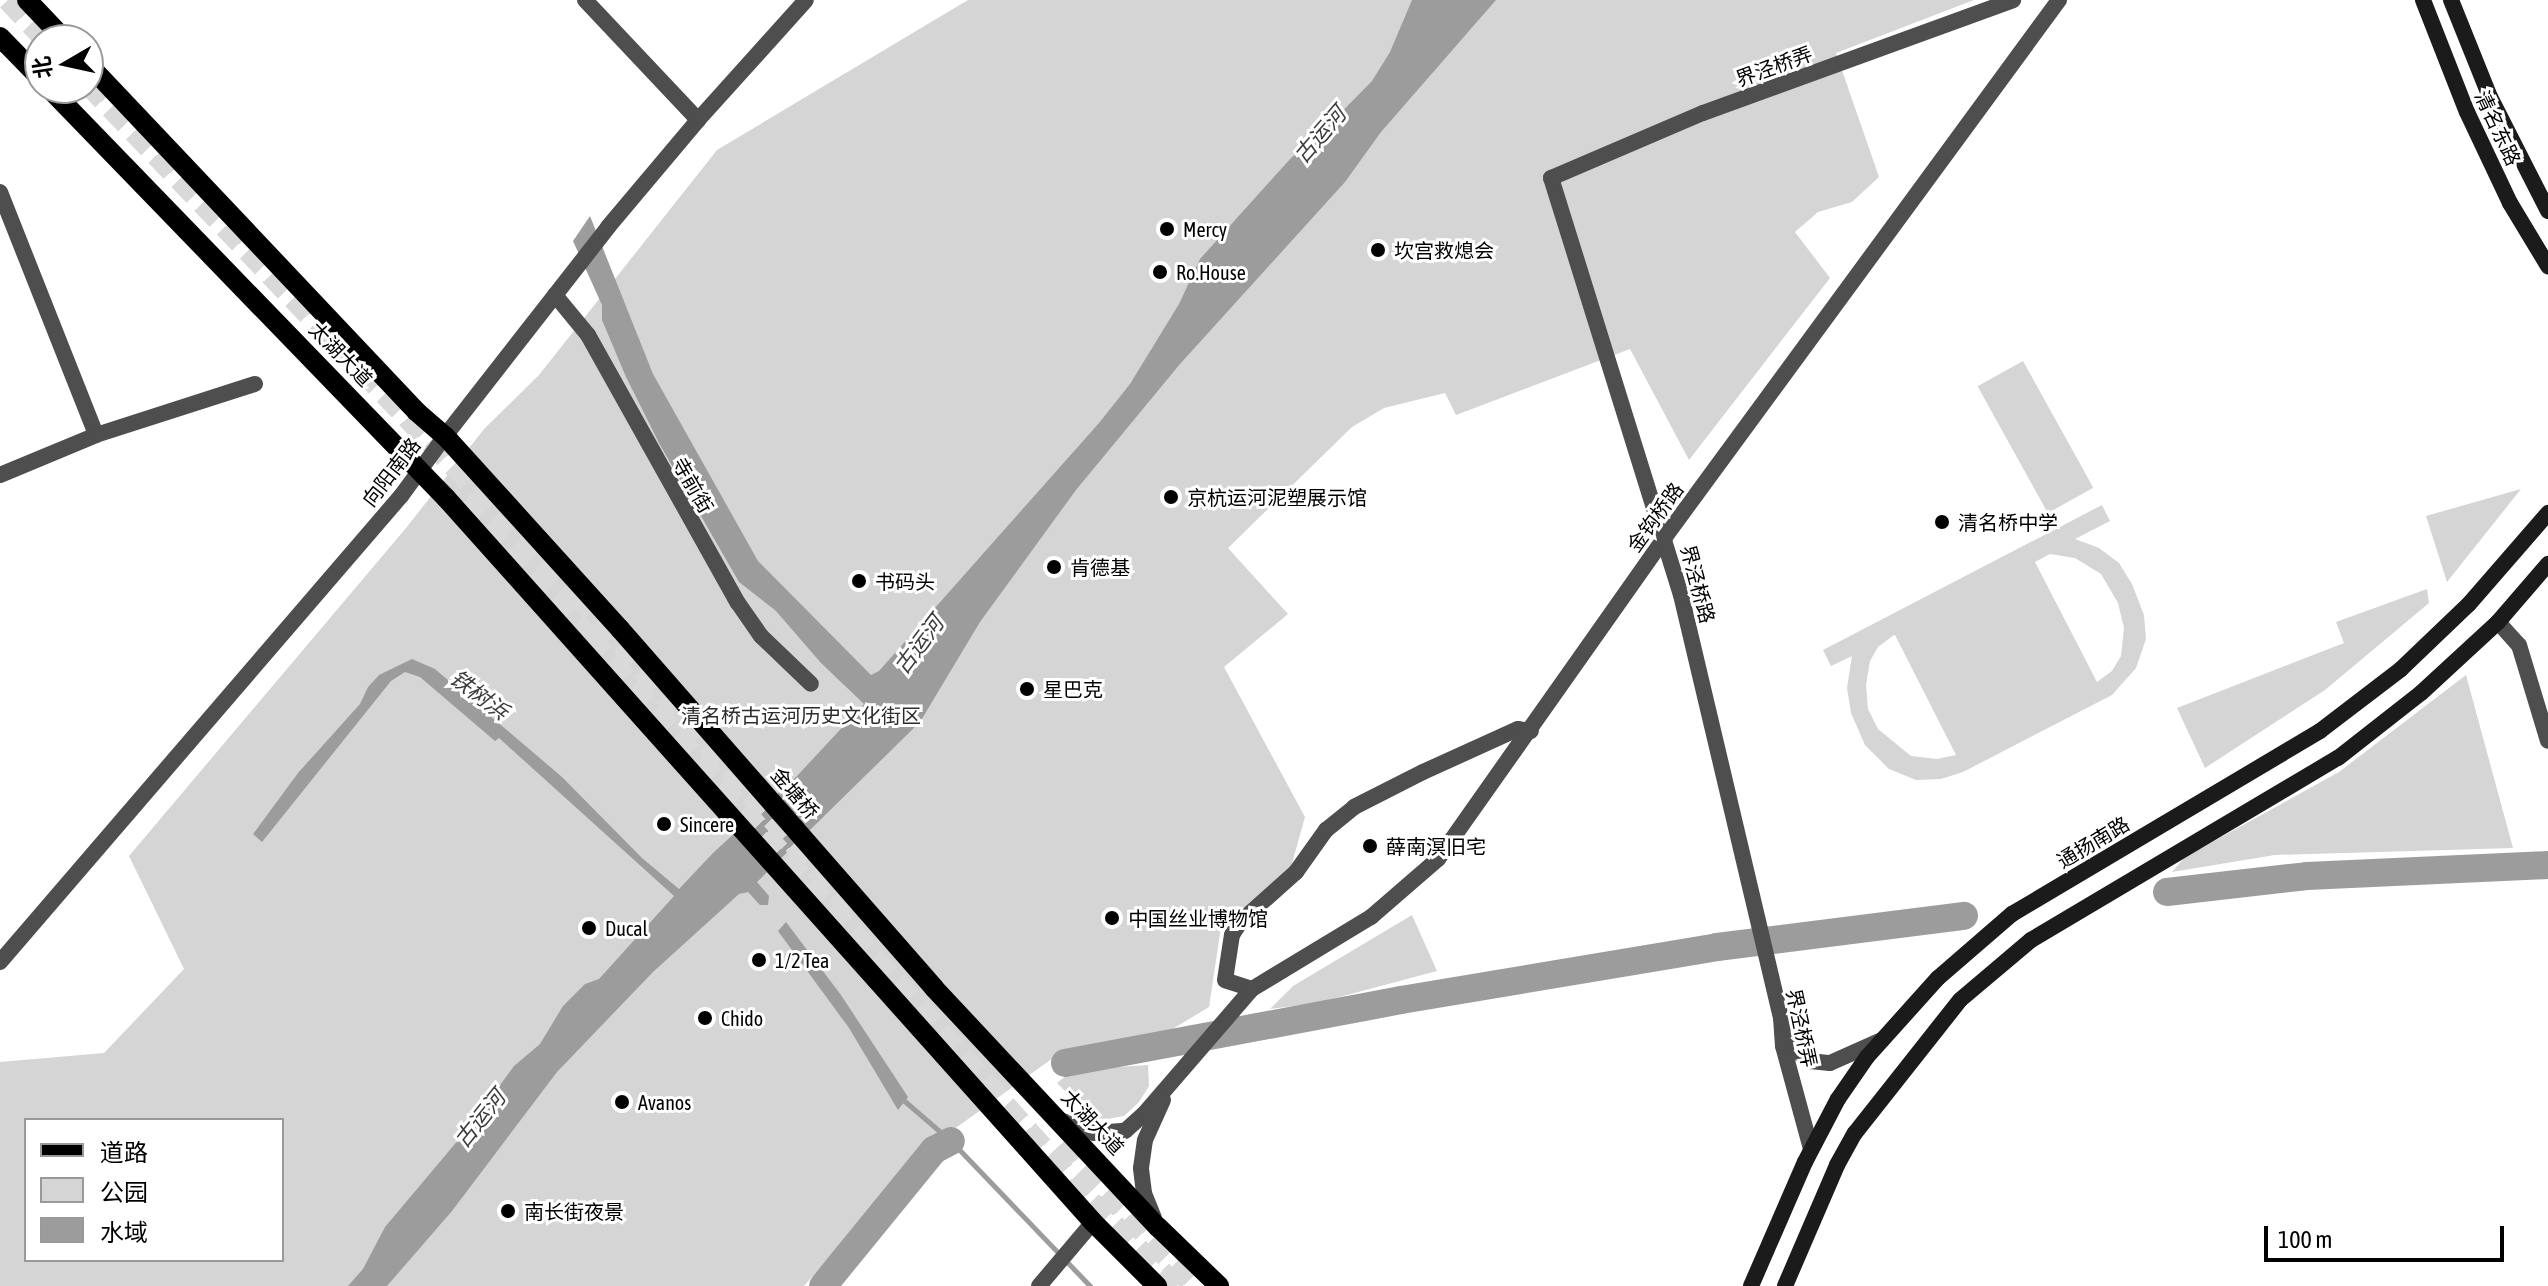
<!DOCTYPE html>
<meta charset="utf-8">
<style>
body{margin:0}
#map{position:relative;width:2548px;height:1286px;overflow:hidden;background:#fff;font-family:"Asap Condensed","Noto Sans SC",sans-serif}
div>[style]{position:absolute}
.green>*{inset:0;background:#d5d5d5;transform-origin:0 0}
.water>*{inset:0;background:#9c9c9c}
.stream>*{height:5px;margin:-2.5px;padding:0 2.5px;transform-origin:2.5px;border-radius:2.5px;background:#9c9c9c}
.river>*{height:28px;margin:-14px;padding:0 14px;transform-origin:14px;border-radius:14px;background:#9c9c9c}
.trunk-tunnel>*{height:22px;margin-top:-11px;transform-origin:0;background:repeating-linear-gradient(90deg,#d9d9d9 0 22px,transparent 0 33px)}
.minor>*{height:16px;margin:-8px;padding:0 8px;transform-origin:8px;border-radius:8px;background:#4e4e4e}
.tertiary>*{height:16px;margin:-8px;padding:0 8px;transform-origin:8px;border-radius:8px;background:#4e4e4e}
.secondary>*{height:16px;margin:-8px;padding:0 8px;transform-origin:8px;border-radius:8px;background:#1b1b1b}
.primary>*{height:20px;margin:-10px;padding:0 10px;transform-origin:10px;border-radius:10px;background:#000}
.dots>*{width:22px;height:22px;translate:-50% -50%;box-sizing:border-box;border:4px solid #fff;border-radius:50%}
span{translate:-50% -50%;white-space:nowrap;text-align:center;line-height:1.15;-webkit-text-stroke:6px #fff;paint-order:stroke}
.street-label{font-size:20px;color:#000}
.poi-label{font-size:20px;color:#000}
.left{translate:0 -50%;text-align:left}
.park-label{font-size:20px;color:#2c2c2c}
.water-label{font-size:22px;color:#3d3d3d;font-style:italic}
.legend{position:absolute;left:24px;top:1118px;width:260px;height:144px;box-sizing:border-box;background:#fff;border:2px solid #999;margin:0;padding:10px 14px;list-style:none;font-size:24px;color:#000}
.legend li{display:flex;align-items:center;gap:16px;height:40px}
.legend b{width:40px;border:2px solid #999}
.north{position:absolute;left:24px;top:24px;width:80px;height:80px;box-sizing:border-box;background:#fff;border:2px solid #999;border-radius:50%;rotate:261deg;font-size:22px;font-weight:700;line-height:32px;text-align:center;color:#000}
.north::after{content:'';display:block;margin:auto;width:28px;height:36px;background:#000;clip-path:polygon(50% 0,100% 100%,50% 72%,0 100%)}
.scale{position:absolute;left:2264px;top:1226px;width:240px;height:36px;box-sizing:border-box;border:4px solid #000;border-top:0;padding-left:10px;font-size:24px;line-height:28px;white-space:nowrap;color:#000;-webkit-text-stroke:6px #fff;paint-order:stroke}
</style>
<div id="map">
<div class="green">
<div style="clip-path:polygon(evenodd,968px 0,1974px 0,1836px 53px,1879px 177px,1852px 202px,1818px 212px,1795px 232px,1830px 278px,1689px 460px,1630px 349px,1456px 415px,1445px 393px,1384px 408px,1352px 427px,1228px 548px,1288px 614px,1224px 667px,1305px 817px,1291px 867px,1221px 927px,1209px 1007px,1166px 1033px,1060px 1053px,918px 1155px,804px 1286px,0 1286px,0 1062px,104px 1053px,184px 969px,129px 856px,406px 528px,484px 429px,539px 375px,717px 150px,968px 0,26px 1120px,282px 1120px,282px 1260px,26px 1260px,26px 1120px)"></div>
<div style="left:2023px;top:361px;width:145px;height:52px;rotate:61deg"></div>
<div style="clip-path:polygon(2521px 489px,2447px 582px,2426px 516px)"></div>
<div style="clip-path:polygon(evenodd,2102px 505px,2110px 521px,2075px 539px,2099px 548px,2119px 563px,2132px 584px,2144px 615px,2146px 639px,2136px 668px,2112px 695px,1963px 772px,1941px 779px,1916px 780px,1889px 769px,1865px 745px,1851px 713px,1847px 688px,1852px 656px,1831px 666px,1823px 650px,2102px 505px,2050px 554px,2075px 558px,2101px 574px,2118px 603px,2124px 628px,2121px 656px,2112px 671px,2097px 682px,2035px 562px,2050px 554px,2102px 505px,1894px 635px,1895px 635px,1956px 755px,1937px 759px,1911px 756px,1878px 729px,1868px 709px,1866px 685px,1870px 661px,1878px 647px,1894px 635px)"></div>
<div style="clip-path:polygon(2427px 589px,2429px 603px,2325px 690px,2205px 768px,2177px 708px,2344px 643px,2336px 622px)"></div>
<div style="clip-path:polygon(2466px 675px,2513px 848px,2275px 855px,2172px 872px,2185px 857px,2339px 772px)"></div>
<div style="clip-path:polygon(1412px 915px,1437px 971px,1317px 1003px,1270px 1009px,1293px 986px)"></div>
<div style="clip-path:polygon(1148px 1065px,1149px 1086px,1139px 1102px,1124px 1116px,1107px 1119px,1091px 1118px,1057px 1083px,1073px 1070px)"></div>
</div>
<div class="water">
<div style="clip-path:polygon(1412px 0,1496px 0,1381px 132px,1345px 182px,1180px 364px,1076px 490px,980px 622px,920px 722px,757px 882px,769px 896px,768px 905px,760px 905px,748px 892px,739px 894px,653px 972px,557px 1072px,452px 1211px,387px 1286px,348px 1286px,363px 1269px,385px 1227px,470px 1126px,514px 1066px,540px 1044px,563px 1006px,585px 984px,599px 979px,674px 896px,499px 738px,495px 741px,420px 677px,405px 672px,391px 681px,262px 842px,253px 834px,298px 773px,360px 704px,368px 687px,379px 675px,412px 659px,435px 669px,562px 777px,642px 858px,679px 889px,713px 853px,797px 776px,864px 704px,821px 663px,776px 611px,739px 582px,659px 443px,626px 377px,602px 320px,602px 305px,573px 241px,590px 216px,653px 374px,758px 561px,871px 675px,879px 671px,1099px 423px,1130px 384px,1179px 304px,1200px 259px,1291px 158px,1314px 140px,1372px 81px,1390px 52px)"></div>
<div style="clip-path:polygon(786px 922px,841px 995px,908px 1097px,898px 1110px,849px 1028px,778px 931px)"></div>
</div>
<div class="stream">
<div style="left:901px;top:1098px;width:66px;rotate:40.7deg"></div>
<div style="left:951px;top:1141px;width:201px;rotate:46.2deg"></div>
</div>
<div class="river">
<div style="left:2167px;top:892px;width:141px;rotate:-6.5deg"></div>
<div style="left:2307px;top:876px;width:241px;rotate:-2.6deg"></div>
<div style="left:1065px;top:1063px;width:342px;rotate:-10.6deg"></div>
<div style="left:1401px;top:1000px;width:320px;rotate:-9.5deg"></div>
<div style="left:1717px;top:947px;width:249px;rotate:-7.2deg"></div>
<div style="left:823px;top:1286px;width:176px;rotate:-50.8deg"></div>
<div style="left:934px;top:1150px;width:19px;rotate:-28deg"></div>
</div>
<div class="trunk-tunnel">
<div style="left:8px;top:0;width:55px;rotate:46.5deg"></div>
<div style="left:88px;top:84px;width:707px;rotate:46.26deg"></div>
<div style="left:577px;top:595px;width:421px;rotate:48.9deg"></div>
<div style="left:463px;top:503px;width:184px;rotate:46.8deg"></div>
<div style="left:589px;top:637px;width:756px;rotate:48.38deg"></div>
<div style="left:1091px;top:1202px;width:120px;rotate:44.7deg"></div>
<div style="left:1061px;top:1144px;width:195px;rotate:46.9deg"></div>
</div>
<div class="minor">
<div style="left:585px;top:0;width:165px;rotate:46.7deg"></div>
<div style="left:0;top:192px;width:261px;rotate:68.4deg"></div>
<div style="left:555px;top:295px;width:52px;rotate:50.5deg"></div>
<div style="left:588px;top:335px;width:307px;rotate:60.8deg"></div>
<div style="left:738px;top:603px;width:40px;rotate:55.1deg"></div>
<div style="left:761px;top:636px;width:69px;rotate:43.8deg"></div>
<div style="left:445px;top:436px;width:265px;rotate:-52deg"></div>
<div style="left:608px;top:227px;width:140px;rotate:-49.9deg"></div>
<div style="left:698px;top:120px;width:161px;rotate:-48deg"></div>
<div style="left:0;top:475px;width:104px;rotate:-22.6deg"></div>
<div style="left:96px;top:435px;width:167px;rotate:-17.8deg"></div>
<div style="left:2498px;top:622px;width:31px;rotate:48deg"></div>
<div style="left:2519px;top:645px;width:100px;rotate:73.2deg"></div>
<div style="left:1252px;top:989px;width:28px;rotate:-162deg"></div>
<div style="left:1225px;top:980px;width:46px;rotate:-81.2deg"></div>
<div style="left:1232px;top:935px;width:17px;rotate:-57deg"></div>
<div style="left:1241px;top:921px;width:74px;rotate:-41.7deg"></div>
<div style="left:1296px;top:872px;width:52px;rotate:-54.5deg"></div>
<div style="left:1326px;top:830px;width:36px;rotate:-39deg"></div>
<div style="left:1354px;top:807px;width:77px;rotate:-26.9deg"></div>
<div style="left:1423px;top:772px;width:104px;rotate:-24.4deg"></div>
<div style="left:1518px;top:729px;width:13px;rotate:9deg"></div>
<div style="left:1786px;top:1031px;width:21px;rotate:65deg"></div>
<div style="left:1795px;top:1050px;width:19px;rotate:36deg"></div>
<div style="left:1810px;top:1061px;width:20px;rotate:6deg"></div>
<div style="left:1830px;top:1063px;width:57px;rotate:-23.9deg"></div>
<div style="left:1060px;top:1120px;width:36px;rotate:21deg"></div>
<div style="left:1094px;top:1133px;width:31px;rotate:-4deg"></div>
<div style="left:1125px;top:1131px;width:25px;rotate:-42deg"></div>
<div style="left:1144px;top:1114px;width:165px;rotate:-49.2deg"></div>
<div style="left:1252px;top:989px;width:139px;rotate:-31.2deg"></div>
<div style="left:1371px;top:917px;width:89px;rotate:-40.9deg"></div>
<div style="left:1438px;top:859px;width:394px;rotate:-54.8deg"></div>
<div style="left:1665px;top:537px;width:666px;rotate:-53.73deg"></div>
<div style="left:1811px;top:1149px;width:107px;rotate:-105.2deg"></div>
<div style="left:1783px;top:1046px;width:28px;rotate:-94deg"></div>
<div style="left:1781px;top:1018px;width:435px;rotate:-103.3deg"></div>
<div style="left:1681px;top:595px;width:437px;rotate:-107.3deg"></div>
<div style="left:1551px;top:178px;width:165px;rotate:-23.2deg"></div>
<div style="left:1703px;top:113px;width:330px;rotate:-20deg"></div>
<div style="left:1154px;top:1218px;width:27px;rotate:-112deg"></div>
<div style="left:1144px;top:1193px;width:25px;rotate:-97deg"></div>
<div style="left:1141px;top:1168px;width:28px;rotate:-82deg"></div>
<div style="left:1145px;top:1140px;width:44px;rotate:-65.8deg"></div>
<div style="left:1039px;top:1286px;width:84px;rotate:-49.8deg"></div>
</div>
<div class="tertiary">
<div style="left:0;top:962px;width:615px;rotate:-49.29deg"></div>
<div style="left:401px;top:496px;width:74px;rotate:-53.7deg"></div>
</div>
<div class="secondary">
<div style="left:2423px;top:0;width:120px;rotate:68.6deg"></div>
<div style="left:2467px;top:112px;width:101px;rotate:64.7deg"></div>
<div style="left:2510px;top:203px;width:74px;rotate:58.9deg"></div>
<div style="left:2451px;top:0;width:105px;rotate:68.1deg"></div>
<div style="left:2490px;top:97px;width:128px;rotate:63deg"></div>
<div style="left:1751px;top:1286px;width:135px;rotate:-66.5deg"></div>
<div style="left:1805px;top:1162px;width:71px;rotate:-62.4deg"></div>
<div style="left:1838px;top:1099px;width:51px;rotate:-55.4deg"></div>
<div style="left:1867px;top:1057px;width:106px;rotate:-48.1deg"></div>
<div style="left:1938px;top:978px;width:98px;rotate:-40.9deg"></div>
<div style="left:2012px;top:914px;width:358px;rotate:-30.7deg"></div>
<div style="left:2320px;top:731px;width:102px;rotate:-37.4deg"></div>
<div style="left:2401px;top:669px;width:94px;rotate:-43.7deg"></div>
<div style="left:2469px;top:604px;width:121px;rotate:-49deg"></div>
<div style="left:1785px;top:1286px;width:132px;rotate:-66.7deg"></div>
<div style="left:1837px;top:1165px;width:37px;rotate:-61deg"></div>
<div style="left:1855px;top:1133px;width:169px;rotate:-51.7deg"></div>
<div style="left:1960px;top:1000px;width:93px;rotate:-40.2deg"></div>
<div style="left:2031px;top:940px;width:357px;rotate:-30.7deg"></div>
<div style="left:2338px;top:758px;width:105px;rotate:-38.1deg"></div>
<div style="left:2421px;top:693px;width:105px;rotate:-42.7deg"></div>
<div style="left:2498px;top:622px;width:77px;rotate:-49.2deg"></div>
</div>
<div class="primary">
<div style="left:27px;top:0;width:55px;rotate:46.5deg"></div>
<div style="left:0;top:37px;width:57px;rotate:45.7deg"></div>
<div style="left:88px;top:64px;width:479px;rotate:46.6deg"></div>
<div style="left:417px;top:412px;width:37px;rotate:41deg"></div>
<div style="left:445px;top:436px;width:261px;rotate:47.8deg"></div>
<div style="left:620px;top:629px;width:477px;rotate:48.8deg"></div>
<div style="left:934px;top:988px;width:328px;rotate:46.9deg"></div>
<div style="left:1158px;top:1227px;width:85px;rotate:44deg"></div>
<div style="left:49px;top:88px;width:571px;rotate:45.92deg"></div>
<div style="left:446px;top:498px;width:971px;rotate:48.21deg"></div>
<div style="left:1093px;top:1222px;width:91px;rotate:45deg"></div>
</div>
<div class="dots">
<div style="left:1167px;top:229px;background:#000"></div>
<div style="left:1378px;top:250px;background:#000"></div>
<div style="left:1160px;top:272px;background:#000"></div>
<div style="left:1171px;top:497px;background:#000"></div>
<div style="left:1942px;top:522px;background:#000"></div>
<div style="left:1054px;top:567px;background:#000"></div>
<div style="left:859px;top:581px;background:#000"></div>
<div style="left:1027px;top:689px;background:#000"></div>
<div style="left:664px;top:824px;background:#000"></div>
<div style="left:1370px;top:846px;background:#000"></div>
<div style="left:1112px;top:918px;background:#000"></div>
<div style="left:589px;top:928px;background:#000"></div>
<div style="left:759px;top:960px;background:#000"></div>
<div style="left:705px;top:1018px;background:#000"></div>
<div style="left:622px;top:1102px;background:#000"></div>
<div style="left:508px;top:1211px;background:#000"></div>
</div>
<div class="street-label">
<span style="left:1774px;top:66px;rotate:-20deg">界泾桥弄</span>
<span style="left:2498px;top:128px;rotate:65deg">清名东路</span>
<span style="left:341px;top:354px;rotate:46deg">太湖大道</span>
<span style="left:391px;top:472px;rotate:-52deg">向阳南路</span>
<span style="left:693px;top:485px;rotate:60deg">寺前街</span>
<span style="left:1655px;top:517px;rotate:-54deg">金钩桥路</span>
<span style="left:1698px;top:584px;rotate:75deg">界泾桥路</span>
<span style="left:795px;top:793px;rotate:49deg">金塘桥</span>
<span style="left:2093px;top:842px;rotate:-31deg">通扬南路</span>
<span style="left:1802px;top:1028px;rotate:78deg">界泾桥弄</span>
<span style="left:1093px;top:1122px;rotate:47deg">太湖大道</span>
</div>
<div class="poi-label">
<span class="left" style="left:1183px;top:229px">Mercy</span>
<span class="left" style="left:1394px;top:250px">坎宫救熄会</span>
<span class="left" style="left:1176px;top:272px">Ro.House</span>
<span class="left" style="left:1187px;top:497px">京杭运河泥塑展示馆</span>
<span class="left" style="left:1958px;top:522px">清名桥中学</span>
<span class="left" style="left:1070px;top:567px">肯德基</span>
<span class="left" style="left:875px;top:581px">书码头</span>
<span class="left" style="left:1043px;top:689px">星巴克</span>
<span class="left" style="left:680px;top:824px">Sincere</span>
<span class="left" style="left:1386px;top:846px">薛南溟旧宅</span>
<span class="left" style="left:1128px;top:918px">中国丝业博物馆</span>
<span class="left" style="left:605px;top:928px">Ducal</span>
<span class="left" style="left:775px;top:960px">1/2 Tea</span>
<span class="left" style="left:721px;top:1018px">Chido</span>
<span class="left" style="left:638px;top:1102px">Avanos</span>
<span class="left" style="left:524px;top:1211px">南长街夜景</span>
</div>
<div class="park-label">
<span style="left:801px;top:715px">清名桥古运河历史文化街区</span>
</div>
<div class="water-label">
<span style="left:1320px;top:135px;rotate:-49deg">古运河</span>
<span style="left:919px;top:645px;rotate:-53deg">古运河</span>
<span style="left:479px;top:695px;rotate:37deg">铁树浜</span>
<span style="left:480px;top:1119px;rotate:-51deg">古运河</span>
</div>
<ul class="legend">
<li><b style="height:10px;background:#000"></b>道路</li>
<li><b style="height:22px;background:#d5d5d5"></b>公园</li>
<li><b style="height:22px;background:#9c9c9c"></b>水域</li>
</ul>
<div class="north">北</div>
<div class="scale">100 m</div>
</div>
